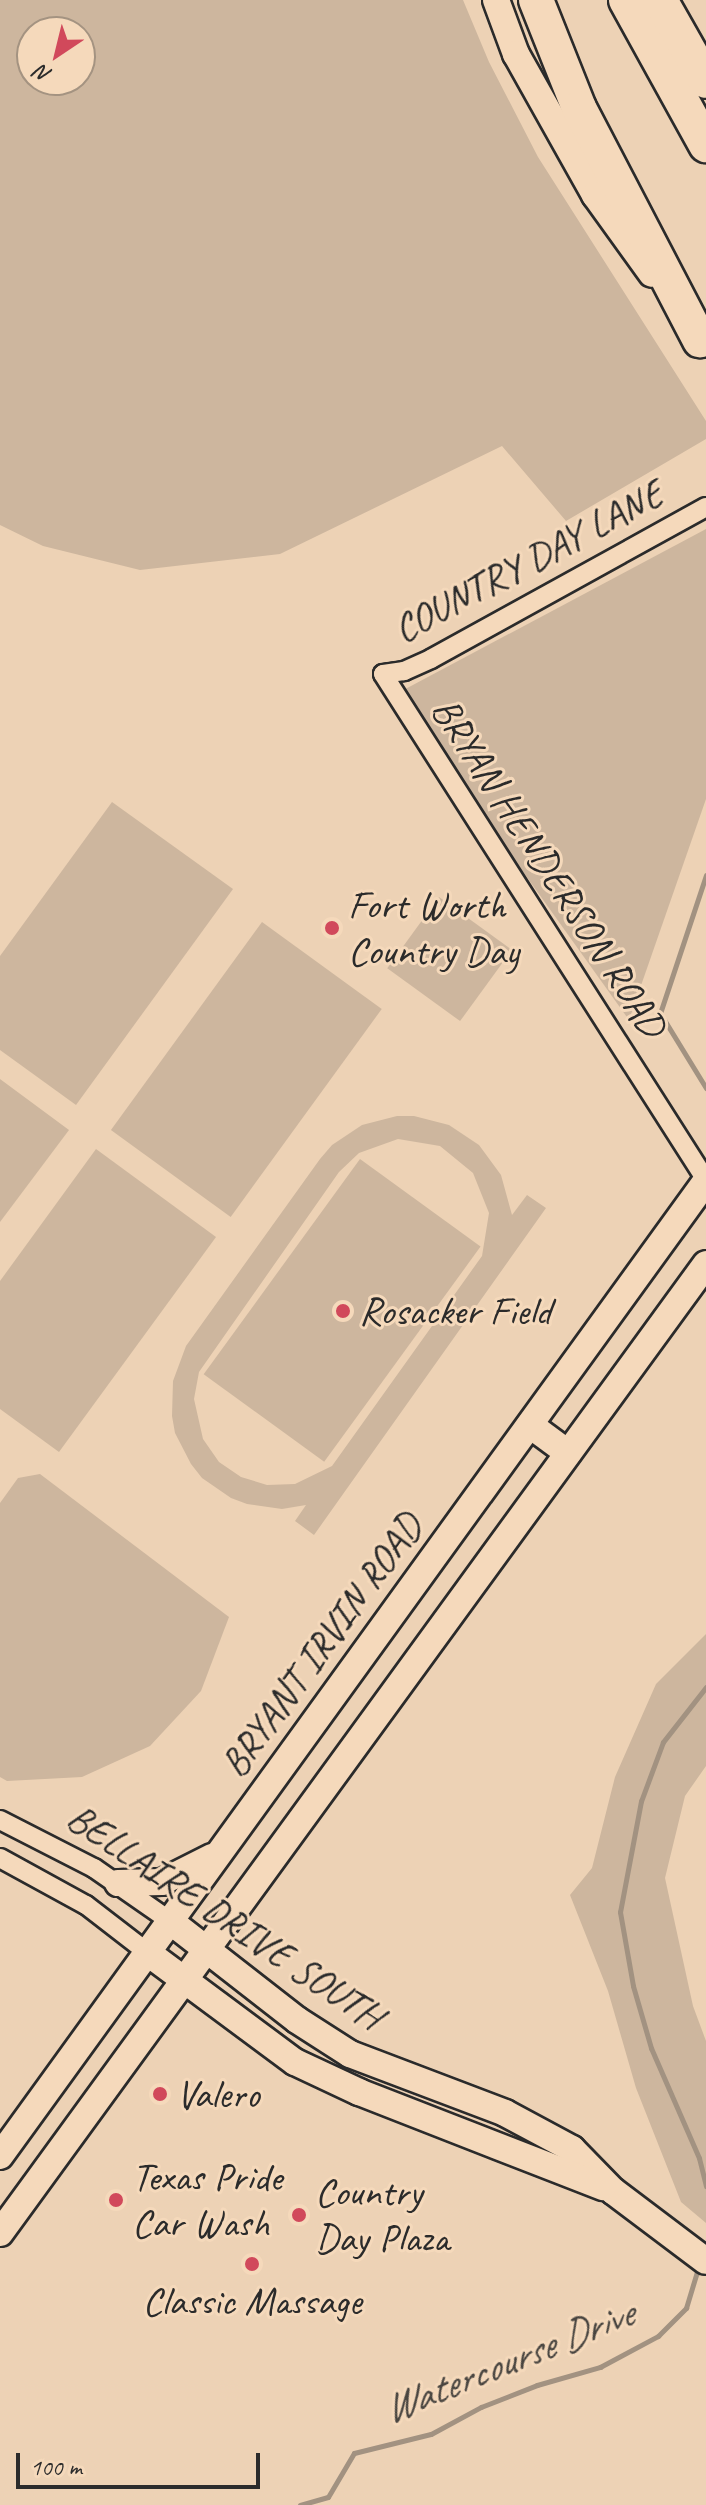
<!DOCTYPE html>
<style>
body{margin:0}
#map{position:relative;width:706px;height:2505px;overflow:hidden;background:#edd2b5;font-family:Caveat,sans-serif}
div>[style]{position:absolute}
.green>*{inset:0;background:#cdb69e;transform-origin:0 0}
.stream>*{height:5px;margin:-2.5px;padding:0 2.5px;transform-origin:2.5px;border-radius:2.5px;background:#a29281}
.roads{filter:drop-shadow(2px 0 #2b2b2b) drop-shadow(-2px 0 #2b2b2b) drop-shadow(0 2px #2b2b2b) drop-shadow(0 -2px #2b2b2b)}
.street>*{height:18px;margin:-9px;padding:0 9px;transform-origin:9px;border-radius:9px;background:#f5d9bb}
.secondary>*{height:26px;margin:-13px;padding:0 13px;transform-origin:13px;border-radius:13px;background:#f5d9bb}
.highway>*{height:34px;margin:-17px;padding:0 17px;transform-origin:17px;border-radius:17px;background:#f5d9bb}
.dots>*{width:22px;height:22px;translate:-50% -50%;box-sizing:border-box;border:4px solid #f5d9bb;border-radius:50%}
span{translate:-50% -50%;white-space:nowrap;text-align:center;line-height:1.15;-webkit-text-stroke:6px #f5d9bb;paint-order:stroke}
.street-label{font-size:40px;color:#2b2b2b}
.poi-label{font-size:40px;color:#2b2b2b}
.left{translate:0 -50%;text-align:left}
.water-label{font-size:42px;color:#494540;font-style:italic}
.north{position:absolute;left:16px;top:16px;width:80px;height:80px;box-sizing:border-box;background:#f5d9bb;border:2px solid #a49381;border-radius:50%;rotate:215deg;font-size:22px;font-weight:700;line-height:32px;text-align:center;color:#2b2b2b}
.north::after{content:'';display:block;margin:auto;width:28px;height:36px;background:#d1495b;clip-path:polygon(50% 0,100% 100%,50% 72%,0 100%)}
.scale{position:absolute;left:16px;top:2453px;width:244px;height:36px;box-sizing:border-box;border:4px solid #2b2b2b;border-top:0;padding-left:10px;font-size:24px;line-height:28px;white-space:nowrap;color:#2b2b2b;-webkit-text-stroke:6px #f5d9bb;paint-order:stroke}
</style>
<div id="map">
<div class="green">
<div style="clip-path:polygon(evenodd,0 0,463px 0,489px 62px,538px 157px,706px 421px,706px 439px,566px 521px,502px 446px,280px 554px,140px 570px,43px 546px,0 525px,0 0,32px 32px,80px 32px,80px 80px,32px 80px,32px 32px)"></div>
<div style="clip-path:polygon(706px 529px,706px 799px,629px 1020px,396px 694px)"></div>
<div style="clip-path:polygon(112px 802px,233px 889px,76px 1105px,0 1050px,0 956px)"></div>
<div style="left:439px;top:897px;width:90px;height:88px;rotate:36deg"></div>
<div style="left:262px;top:922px;width:148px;height:257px;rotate:36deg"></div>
<div style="clip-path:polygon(0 1079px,69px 1130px,0 1222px)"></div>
<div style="clip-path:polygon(evenodd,397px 1116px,414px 1116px,449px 1125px,479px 1145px,501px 1175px,512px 1215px,527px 1195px,546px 1208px,314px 1535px,295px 1521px,306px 1505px,282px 1509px,247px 1504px,231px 1498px,202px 1478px,191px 1464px,175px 1433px,172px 1416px,173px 1381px,186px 1346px,320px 1159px,332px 1145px,362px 1125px,397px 1116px,398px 1139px,440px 1146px,473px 1173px,489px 1213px,482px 1256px,332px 1466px,295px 1484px,267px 1485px,241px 1477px,219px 1462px,203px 1439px,194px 1399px,199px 1372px,339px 1172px,359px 1153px,398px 1139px)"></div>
<div style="clip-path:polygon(96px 1149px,216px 1237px,59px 1452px,0 1409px,0 1281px)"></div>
<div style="left:360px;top:1159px;width:149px;height:266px;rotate:36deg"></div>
<div style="clip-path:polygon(40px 1474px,229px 1617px,201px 1691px,150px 1746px,82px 1777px,7px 1781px,0 1777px,0 1503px,18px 1478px)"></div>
<div style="clip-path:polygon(706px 1634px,706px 1766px,685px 1796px,665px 1878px,693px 2006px,706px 2041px,706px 2223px,681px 2202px,636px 2088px,608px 1991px,570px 1895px,592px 1868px,615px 1777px,656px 1684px)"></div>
</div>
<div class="stream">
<div style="left:706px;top:875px;width:145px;rotate:108.4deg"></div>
<div style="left:660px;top:1013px;width:88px;rotate:58.5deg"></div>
<div style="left:706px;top:1687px;width:70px;rotate:128deg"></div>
<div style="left:663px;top:1742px;width:63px;rotate:110.4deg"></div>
<div style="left:641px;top:1801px;width:113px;rotate:100.7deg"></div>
<div style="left:620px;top:1912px;width:75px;rotate:80deg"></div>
<div style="left:633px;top:1986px;width:65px;rotate:73.8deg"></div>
<div style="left:651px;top:2048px;width:120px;rotate:66.4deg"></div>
<div style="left:699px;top:2158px;width:29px;rotate:76deg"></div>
<div style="left:300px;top:2505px;width:29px;rotate:-16deg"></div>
<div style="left:328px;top:2497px;width:51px;rotate:-59.4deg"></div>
<div style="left:354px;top:2453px;width:79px;rotate:-13.9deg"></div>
<div style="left:431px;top:2434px;width:57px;rotate:-28.4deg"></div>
<div style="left:481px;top:2407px;width:60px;rotate:-21.4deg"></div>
<div style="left:537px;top:2385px;width:66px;rotate:-15.9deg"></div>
<div style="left:600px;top:2367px;width:66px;rotate:-28.1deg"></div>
<div style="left:658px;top:2336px;width:40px;rotate:-45deg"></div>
<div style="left:686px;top:2308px;width:45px;rotate:-73.2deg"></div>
</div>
<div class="roads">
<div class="street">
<div style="left:706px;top:507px;width:314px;rotate:151.1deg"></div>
<div style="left:431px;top:659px;width:30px;rotate:156deg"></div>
<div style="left:404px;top:671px;width:21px;rotate:172deg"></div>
<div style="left:383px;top:674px;width:600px;rotate:57.45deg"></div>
<div style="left:0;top:1820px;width:106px;rotate:27.1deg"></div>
<div style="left:94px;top:1868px;width:93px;rotate:34.9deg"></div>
<div style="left:0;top:1858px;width:98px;rotate:28.7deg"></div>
<div style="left:86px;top:1905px;width:78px;rotate:37.7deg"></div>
</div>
<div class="secondary">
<div style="left:496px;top:0;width:58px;rotate:69.7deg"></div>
<div style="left:516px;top:54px;width:162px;rotate:60.7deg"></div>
<div style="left:595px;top:195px;width:97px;rotate:54.2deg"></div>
<div style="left:530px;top:1425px;width:47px;rotate:36.4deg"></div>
<div style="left:118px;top:1883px;width:44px;rotate:-1.3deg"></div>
<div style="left:162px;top:1882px;width:56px;rotate:-26.6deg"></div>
<div style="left:170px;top:1921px;width:161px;rotate:37.9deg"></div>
<div style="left:297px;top:2020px;width:63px;rotate:32.7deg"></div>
<div style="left:350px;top:2054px;width:166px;rotate:20.8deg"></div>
<div style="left:505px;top:2113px;width:76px;rotate:28.2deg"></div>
<div style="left:572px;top:2149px;width:59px;rotate:45.7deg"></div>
<div style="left:613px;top:2191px;width:116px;rotate:37deg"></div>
<div style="left:148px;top:1953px;width:183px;rotate:36.6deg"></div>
<div style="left:295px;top:2062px;width:71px;rotate:25.1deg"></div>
<div style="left:359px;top:2092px;width:262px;rotate:21.3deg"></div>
<div style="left:0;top:2156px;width:1204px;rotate:-54.09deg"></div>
<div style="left:0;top:2233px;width:1199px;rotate:-53.92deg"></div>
</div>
<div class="highway">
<div style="left:536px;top:0;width:116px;rotate:68.3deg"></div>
<div style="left:579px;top:108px;width:262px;rotate:62.5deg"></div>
<div style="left:626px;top:0;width:166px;rotate:61.1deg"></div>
<div style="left:660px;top:0;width:93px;rotate:60.4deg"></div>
</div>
</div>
<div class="dots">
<div style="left:332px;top:928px;background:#d1495b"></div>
<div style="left:343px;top:1311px;background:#d1495b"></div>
<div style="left:160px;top:2094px;background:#d1495b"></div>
<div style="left:116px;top:2200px;background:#d1495b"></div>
<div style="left:299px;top:2215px;background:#d1495b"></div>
<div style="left:252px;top:2264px;background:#d1495b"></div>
</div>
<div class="street-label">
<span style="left:528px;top:561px;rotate:-28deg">COUNTRY DAY LANE</span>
<span style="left:549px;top:867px;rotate:57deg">BRYAN HENDERSON ROAD</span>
<span style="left:321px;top:1645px;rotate:-54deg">BRYANT IRVIN ROAD</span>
<span style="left:225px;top:1916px;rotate:34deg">BELLAIRE DRIVE SOUTH</span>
</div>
<div class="poi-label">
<span class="left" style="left:348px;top:928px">Fort Worth<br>Country Day</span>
<span class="left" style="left:359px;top:1311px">Rosacker Field</span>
<span class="left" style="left:176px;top:2094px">Valero</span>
<span class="left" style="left:132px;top:2200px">Texas Pride<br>Car Wash</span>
<span class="left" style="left:315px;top:2215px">Country<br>Day Plaza</span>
<span style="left:252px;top:2301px">Classic Massage</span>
</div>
<div class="water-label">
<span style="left:508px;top:2362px;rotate:-22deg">Watercourse Drive</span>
</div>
<div class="north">N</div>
<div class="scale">100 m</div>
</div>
